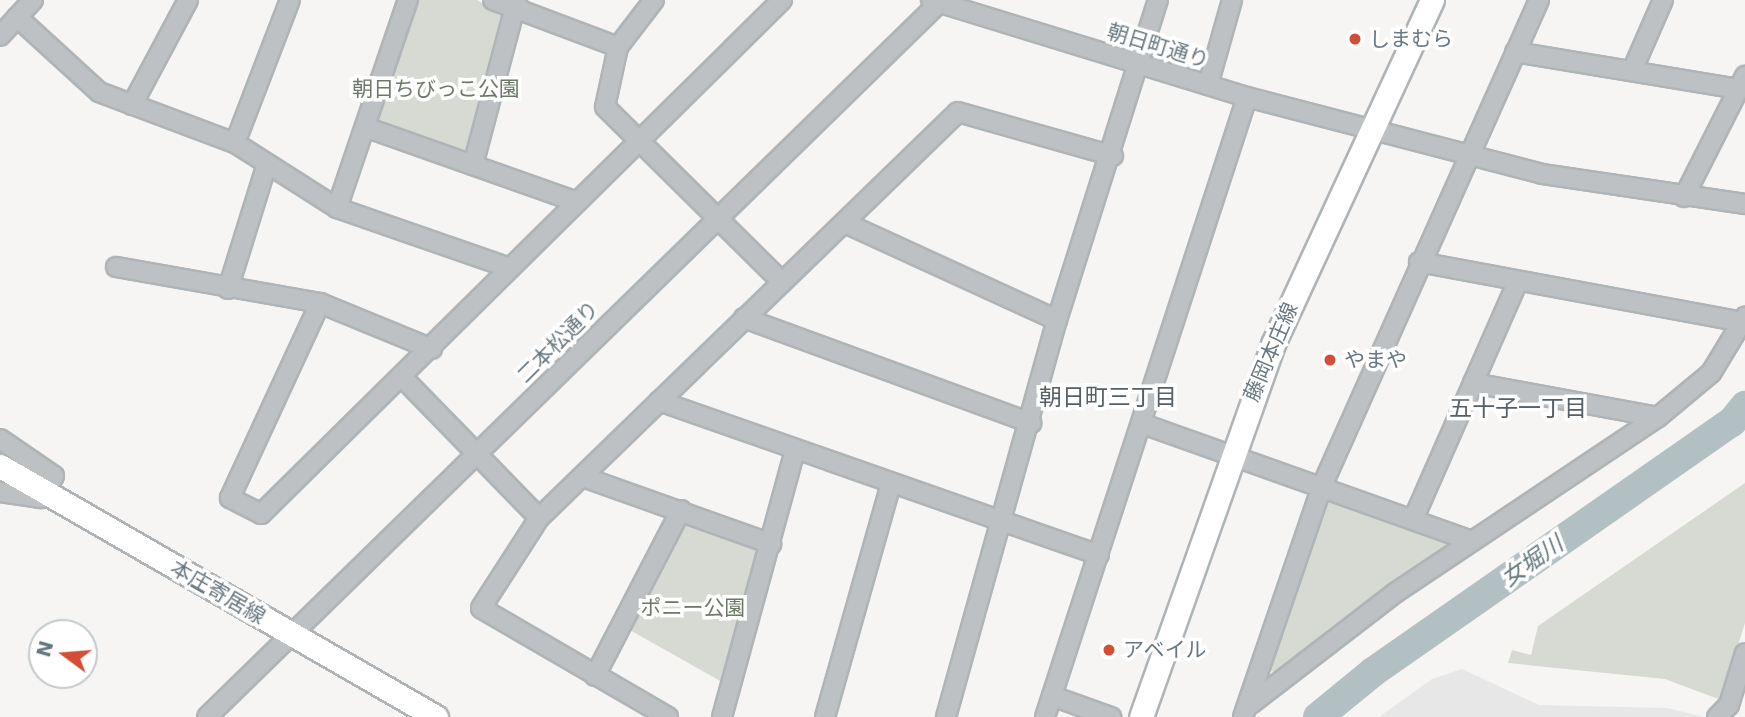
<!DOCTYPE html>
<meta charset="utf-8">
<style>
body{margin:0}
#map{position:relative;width:1745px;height:717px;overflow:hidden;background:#f6f5f3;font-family:"DejaVu Sans","Noto Sans JP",sans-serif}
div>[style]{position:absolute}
.built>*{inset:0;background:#e6e7e6}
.green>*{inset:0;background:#d6dad2}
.river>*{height:30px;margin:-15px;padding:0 15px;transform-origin:15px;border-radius:15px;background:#b3c0c3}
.roads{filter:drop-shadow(2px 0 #afb4b7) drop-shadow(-2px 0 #afb4b7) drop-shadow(0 2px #afb4b7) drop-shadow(0 -2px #afb4b7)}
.minor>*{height:18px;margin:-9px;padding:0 9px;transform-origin:9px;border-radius:9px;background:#bdc1c4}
.major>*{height:23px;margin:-11.5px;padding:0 11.5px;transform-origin:11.5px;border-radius:11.5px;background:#fff}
.dots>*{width:19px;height:19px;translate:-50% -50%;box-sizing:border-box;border:4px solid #fff;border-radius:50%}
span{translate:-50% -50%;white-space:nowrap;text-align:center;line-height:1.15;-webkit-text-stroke:7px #fff;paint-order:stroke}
.poi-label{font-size:21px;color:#687881}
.left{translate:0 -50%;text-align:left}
.street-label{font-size:21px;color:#687881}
.park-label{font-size:21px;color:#6b7966}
.neighbourhood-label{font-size:23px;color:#556067}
.water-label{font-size:23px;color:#63787d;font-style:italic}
.north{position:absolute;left:28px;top:619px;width:70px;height:70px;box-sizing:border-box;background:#fff;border:2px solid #c3c9cd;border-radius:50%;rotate:286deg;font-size:19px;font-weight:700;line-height:28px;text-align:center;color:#687881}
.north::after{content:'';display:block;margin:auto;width:24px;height:32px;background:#d24e36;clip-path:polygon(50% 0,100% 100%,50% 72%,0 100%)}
</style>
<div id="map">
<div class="built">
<div style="clip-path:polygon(1462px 669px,1539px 705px,1667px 708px,1704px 717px,1379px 717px,1432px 679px)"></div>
</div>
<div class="green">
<div style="clip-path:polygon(417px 0,477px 0,504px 17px,467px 154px,374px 118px)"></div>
<div style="clip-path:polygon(1745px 483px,1745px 623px,1721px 700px,1665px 679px,1508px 663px,1512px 650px,1531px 655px,1538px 626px)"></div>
<div style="clip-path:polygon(1328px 501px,1444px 537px,1450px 546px,1277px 673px,1268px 670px,1321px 504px)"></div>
<div style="clip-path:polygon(687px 521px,761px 553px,722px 682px,628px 629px)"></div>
</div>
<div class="river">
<div style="left:1318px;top:717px;width:71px;rotate:-39.3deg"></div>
<div style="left:1373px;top:672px;width:437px;rotate:-34.9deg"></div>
<div style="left:1732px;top:422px;width:21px;rotate:-51deg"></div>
</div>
<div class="roads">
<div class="minor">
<div style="left:493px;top:0;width:134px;rotate:20.6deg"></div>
<div style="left:654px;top:0;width:59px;rotate:127.5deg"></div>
<div style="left:618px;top:47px;width:61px;rotate:102.2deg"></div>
<div style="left:605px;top:107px;width:249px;rotate:44.7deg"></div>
<div style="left:931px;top:0;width:331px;rotate:17.1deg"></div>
<div style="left:1247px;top:97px;width:305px;rotate:14.6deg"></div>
<div style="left:1542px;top:174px;width:205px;rotate:8.4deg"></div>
<div style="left:17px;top:17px;width:111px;rotate:42.4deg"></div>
<div style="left:99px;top:92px;width:145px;rotate:20.6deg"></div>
<div style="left:235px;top:143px;width:121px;rotate:32.5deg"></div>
<div style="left:337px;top:208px;width:183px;rotate:19.1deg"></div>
<div style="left:0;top:36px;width:49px;rotate:-47.5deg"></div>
<div style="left:1515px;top:52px;width:226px;rotate:9.4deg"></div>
<div style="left:1632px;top:71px;width:77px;rotate:-66.4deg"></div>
<div style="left:1208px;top:85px;width:88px;rotate:-74.2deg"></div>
<div style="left:132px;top:105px;width:119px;rotate:-61.9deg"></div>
<div style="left:365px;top:127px;width:225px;rotate:19.5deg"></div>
<div style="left:235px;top:143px;width:153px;rotate:-69deg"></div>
<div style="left:473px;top:165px;width:171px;rotate:-75.1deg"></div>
<div style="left:1684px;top:197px;width:136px;rotate:-63.2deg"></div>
<div style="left:337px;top:208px;width:220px;rotate:-71.2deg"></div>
<div style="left:845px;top:223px;width:233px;rotate:24.6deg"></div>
<div style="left:1419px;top:262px;width:329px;rotate:10.5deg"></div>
<div style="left:116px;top:267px;width:207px;rotate:10deg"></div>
<div style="left:320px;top:303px;width:121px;rotate:22.3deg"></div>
<div style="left:228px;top:289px;width:131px;rotate:-72.7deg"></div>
<div style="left:320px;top:303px;width:215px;rotate:114.8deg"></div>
<div style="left:230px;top:498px;width:35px;rotate:27deg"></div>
<div style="left:261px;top:514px;width:732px;rotate:-44.61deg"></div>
<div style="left:744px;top:318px;width:306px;rotate:20.1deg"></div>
<div style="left:403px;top:378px;width:195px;rotate:45.8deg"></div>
<div style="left:1473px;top:383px;width:188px;rotate:10.4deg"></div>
<div style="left:659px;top:401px;width:466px;rotate:19.3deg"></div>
<div style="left:1143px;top:424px;width:348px;rotate:19.6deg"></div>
<div style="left:0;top:439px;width:65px;rotate:34.4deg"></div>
<div style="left:54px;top:476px;width:26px;rotate:121deg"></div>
<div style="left:41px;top:498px;width:41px;rotate:-171.7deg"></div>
<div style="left:583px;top:477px;width:200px;rotate:19.6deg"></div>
<div style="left:1413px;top:520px;width:261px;rotate:-66.3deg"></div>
<div style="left:595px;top:676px;width:187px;rotate:-62.6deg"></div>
<div style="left:1052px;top:696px;width:63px;rotate:19.6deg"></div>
<div style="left:1251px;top:704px;width:182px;rotate:-37.6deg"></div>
<div style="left:1395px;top:593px;width:316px;rotate:-33.8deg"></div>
<div style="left:1658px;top:417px;width:69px;rotate:-39.7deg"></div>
<div style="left:1711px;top:373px;width:66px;rotate:-58.7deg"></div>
<div style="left:207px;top:717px;width:1027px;rotate:-44.29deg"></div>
<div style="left:668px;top:717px;width:216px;rotate:-149.8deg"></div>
<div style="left:481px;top:608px;width:107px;rotate:-57.2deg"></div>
<div style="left:539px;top:518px;width:583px;rotate:-44.1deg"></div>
<div style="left:958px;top:112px;width:161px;rotate:15.8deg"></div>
<div style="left:722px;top:717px;width:277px;rotate:-74.7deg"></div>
<div style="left:825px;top:717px;width:242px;rotate:-74.2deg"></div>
<div style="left:946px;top:717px;width:412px;rotate:-74.4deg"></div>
<div style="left:1057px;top:320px;width:336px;rotate:-72.5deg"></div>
<div style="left:1045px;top:717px;width:652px;rotate:-71.95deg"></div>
<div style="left:1243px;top:717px;width:244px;rotate:-71.1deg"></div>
<div style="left:1322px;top:486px;width:532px;rotate:-65.94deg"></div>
<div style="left:1717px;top:717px;width:17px;rotate:-45deg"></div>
<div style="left:1729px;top:705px;width:54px;rotate:-72.9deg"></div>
</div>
<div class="major">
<div style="left:0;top:466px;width:503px;rotate:29.93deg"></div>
<div style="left:1141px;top:717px;width:396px;rotate:-70.5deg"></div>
<div style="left:1273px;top:344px;width:379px;rotate:-65.2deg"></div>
</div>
</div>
<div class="dots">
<div style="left:1355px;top:39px;background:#d24e36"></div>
<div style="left:1330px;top:360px;background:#d24e36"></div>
<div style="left:1109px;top:650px;background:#d24e36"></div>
</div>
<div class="poi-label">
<span class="left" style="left:1369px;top:39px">しまむら</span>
<span class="left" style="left:1344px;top:360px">やまや</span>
<span class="left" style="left:1123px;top:650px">アベイル</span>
</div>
<div class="street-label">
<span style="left:1158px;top:46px;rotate:17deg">朝日町通り</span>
<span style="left:558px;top:342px;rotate:-45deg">二本松通り</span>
<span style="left:1271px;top:352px;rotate:-67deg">藤岡本庄線</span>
<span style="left:218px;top:592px;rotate:30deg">本庄寄居線</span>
</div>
<div class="park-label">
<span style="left:436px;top:89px">朝日ちびっこ公園</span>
<span style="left:693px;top:608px">ポニー公園</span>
</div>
<div class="neighbourhood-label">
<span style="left:1108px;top:397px">朝日町三丁目</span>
<span style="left:1518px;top:408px">五十子一丁目</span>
</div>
<div class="water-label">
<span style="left:1532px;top:561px;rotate:-35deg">女堀川</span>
</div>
<div class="north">N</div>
</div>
